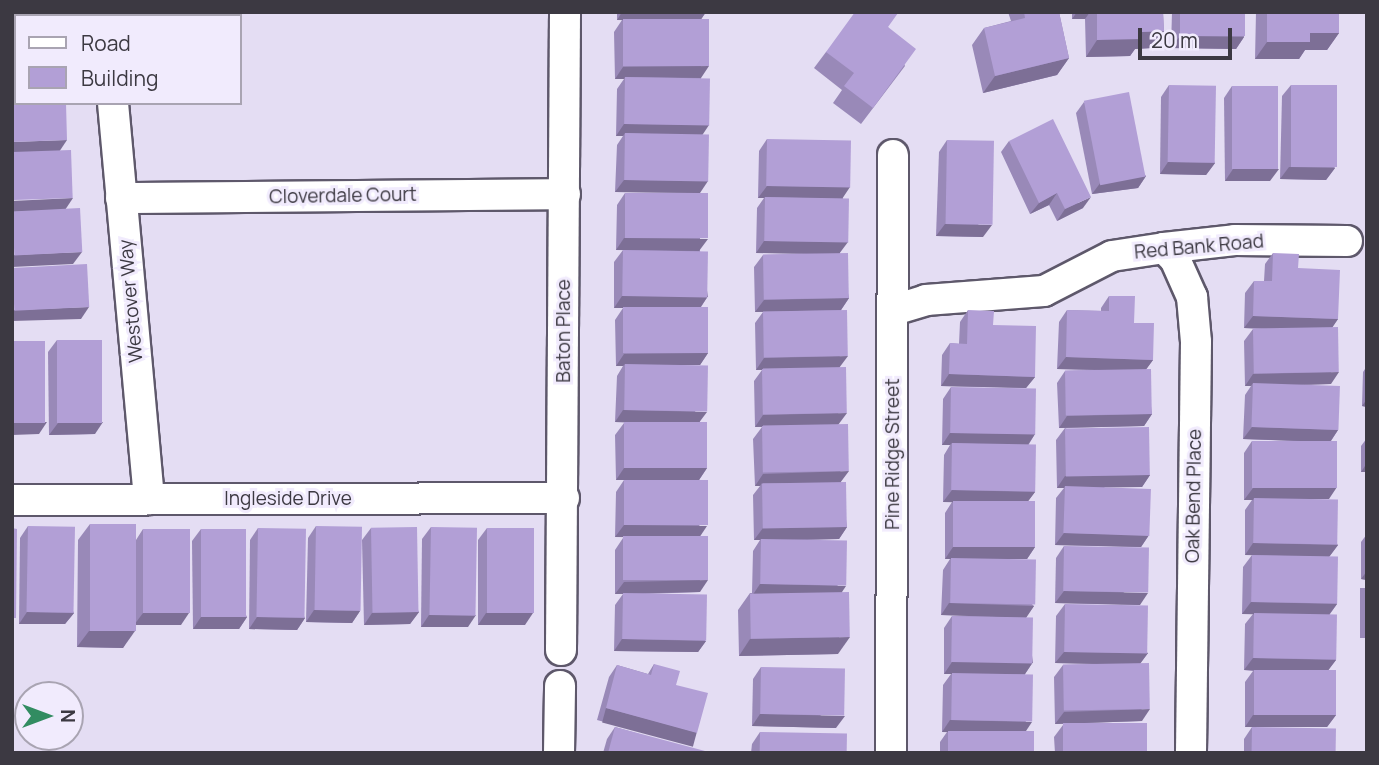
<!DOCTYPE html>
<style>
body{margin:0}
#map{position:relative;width:1379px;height:765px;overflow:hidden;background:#e4ddf3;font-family:Manrope,sans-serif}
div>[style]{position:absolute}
.roads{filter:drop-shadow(2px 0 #5e586b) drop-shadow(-2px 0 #5e586b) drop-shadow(0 2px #5e586b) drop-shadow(0 -2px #5e586b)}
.minor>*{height:30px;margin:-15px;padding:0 15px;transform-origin:15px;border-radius:15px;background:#fff}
.wall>*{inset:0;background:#9989b8;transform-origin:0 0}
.shaded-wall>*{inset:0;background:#7d6f96;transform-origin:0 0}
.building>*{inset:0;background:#b29fd6;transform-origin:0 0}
span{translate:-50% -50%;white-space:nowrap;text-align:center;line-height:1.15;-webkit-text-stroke:6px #f1ebfd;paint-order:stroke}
.street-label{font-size:19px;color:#3c3942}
.frame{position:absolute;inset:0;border:14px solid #3c3942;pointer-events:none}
.legend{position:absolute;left:14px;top:14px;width:228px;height:91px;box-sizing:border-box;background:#f1ebfd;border:2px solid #a9a4b2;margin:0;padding:9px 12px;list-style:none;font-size:21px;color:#3c3942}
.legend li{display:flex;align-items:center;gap:14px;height:35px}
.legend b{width:35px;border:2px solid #a9a4b2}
.north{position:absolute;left:14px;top:681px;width:70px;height:70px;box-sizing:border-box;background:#f1ebfd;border:2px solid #a9a4b2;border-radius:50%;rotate:90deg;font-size:19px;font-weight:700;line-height:28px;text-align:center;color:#3c3942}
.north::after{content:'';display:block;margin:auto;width:24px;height:32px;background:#328c61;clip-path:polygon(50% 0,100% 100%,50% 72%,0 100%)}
.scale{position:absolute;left:1138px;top:28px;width:94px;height:32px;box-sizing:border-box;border:4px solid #3c3942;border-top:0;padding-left:9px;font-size:21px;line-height:24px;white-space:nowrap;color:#3c3942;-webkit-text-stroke:5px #f1ebfd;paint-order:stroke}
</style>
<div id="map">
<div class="roads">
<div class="minor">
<div style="left:104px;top:12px;width:4px;rotate:90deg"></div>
<div style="left:113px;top:103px;width:398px;rotate:84.8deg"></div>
<div style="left:121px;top:198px;width:444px;rotate:-0.5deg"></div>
<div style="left:1164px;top:248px;width:16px;rotate:45deg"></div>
<div style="left:1175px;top:259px;width:42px;rotate:65.9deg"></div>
<div style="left:1192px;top:297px;width:45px;rotate:84.9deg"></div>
<div style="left:1196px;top:342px;width:411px;rotate:90.7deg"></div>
<div style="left:894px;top:310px;width:34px;rotate:-17deg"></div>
<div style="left:926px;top:300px;width:118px;rotate:-4.4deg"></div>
<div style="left:1044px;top:291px;width:76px;rotate:-27.2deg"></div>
<div style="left:1112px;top:256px;width:53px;rotate:-8.7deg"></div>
<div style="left:1164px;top:248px;width:71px;rotate:-6.4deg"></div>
<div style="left:1235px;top:240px;width:112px;rotate:0.5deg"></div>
<div style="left:12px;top:500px;width:552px;rotate:-0.21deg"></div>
<div style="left:561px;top:650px;width:638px;rotate:-89.64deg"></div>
<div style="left:559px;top:753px;width:67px;rotate:-89.1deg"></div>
<div style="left:891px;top:753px;width:598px;rotate:-89.81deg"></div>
</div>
</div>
<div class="wall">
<div style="clip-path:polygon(617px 12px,706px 12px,701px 19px,701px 78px,702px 134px,700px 193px,700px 251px,708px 296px,701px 307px,708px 353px,700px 365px,674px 365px,700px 422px,707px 468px,699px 480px,700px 592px,643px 594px,706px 641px,698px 652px,614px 651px,615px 605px,623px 594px,615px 594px,615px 550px,623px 538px,642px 537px,615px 537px,616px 492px,624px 480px,616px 480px,615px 435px,624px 423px,649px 423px,615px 422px,617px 376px,623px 366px,616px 366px,615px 320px,623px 308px,614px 308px,614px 262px,623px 250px,616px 250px,617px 205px,625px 193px,697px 193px,615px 192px,617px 145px,623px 136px,616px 136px,617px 89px,624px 79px,615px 79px,614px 32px,622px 20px,617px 20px)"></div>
<div style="clip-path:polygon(1008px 12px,1059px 12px,1069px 58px,1057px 75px,983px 93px,972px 45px,984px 28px,1011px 21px)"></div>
<div style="clip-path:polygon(1072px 12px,1163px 12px,1164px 31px,1152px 48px,1135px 49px,1130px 56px,1086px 57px,1085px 19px,1072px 19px)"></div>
<div style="clip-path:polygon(1172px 12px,1245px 12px,1244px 37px,1236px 49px,1171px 48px)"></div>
<div style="clip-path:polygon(1256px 12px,1340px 12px,1339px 12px,1339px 33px,1327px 50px,1305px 50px,1299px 59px,1255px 59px)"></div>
<div style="clip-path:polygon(888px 27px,905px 66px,861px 124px,833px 103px,842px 90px,814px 68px,826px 52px)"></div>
<div style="clip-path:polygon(1169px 85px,1215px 163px,1206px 175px,1160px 174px,1161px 97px)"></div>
<div style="clip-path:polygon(1291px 85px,1335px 168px,1326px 180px,1280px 179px,1282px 96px)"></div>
<div style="clip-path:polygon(1232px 86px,1270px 181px,1225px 181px,1224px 98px)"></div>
<div style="clip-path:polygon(1084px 102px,1146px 176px,1138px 188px,1092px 194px,1076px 113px)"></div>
<div style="clip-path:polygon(767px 139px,843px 198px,840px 253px,849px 298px,841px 310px,838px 425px,841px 482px,847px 527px,839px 539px,807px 540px,842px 592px,838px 654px,739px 656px,738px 610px,750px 593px,752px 593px,753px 551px,760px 540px,754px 540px,753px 495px,760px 486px,755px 486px,753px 439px,762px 427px,823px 425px,755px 427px,754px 381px,762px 370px,756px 370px,755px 323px,763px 312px,755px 312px,754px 267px,763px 255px,807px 254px,756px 253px,757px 208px,764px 198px,758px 198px,759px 151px)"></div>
<div style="clip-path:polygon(947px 140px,983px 237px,936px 236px,939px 152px)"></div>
<div style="clip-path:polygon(1009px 141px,1083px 208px,1057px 221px,1049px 205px,1030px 214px,1001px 152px)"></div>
<div style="clip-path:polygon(1273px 253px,1298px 268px,1338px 319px,1332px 327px,1331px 384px,1301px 385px,1338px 430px,1331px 441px,1329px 499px,1307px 499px,1338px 545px,1329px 557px,1337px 604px,1330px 614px,1336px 660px,1328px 670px,1336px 715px,1327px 727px,1254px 727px,1335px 753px,1244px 753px,1244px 739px,1252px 727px,1245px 727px,1245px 682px,1253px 671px,1244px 670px,1245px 624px,1253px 614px,1242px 614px,1243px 567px,1252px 555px,1245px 555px,1245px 510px,1252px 500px,1244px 500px,1244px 453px,1252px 441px,1294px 441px,1243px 439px,1245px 395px,1251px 386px,1245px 386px,1244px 341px,1253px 329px,1265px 329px,1244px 328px,1245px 293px,1254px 281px,1264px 281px,1265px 264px)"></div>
<div style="clip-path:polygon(1109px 296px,1134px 323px,1153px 360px,1146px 369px,1152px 414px,1144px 426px,1059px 428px,1057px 383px,1065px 371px,1096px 370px,1057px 369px,1059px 322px,1067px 310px,1101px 311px,1101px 308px)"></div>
<div style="clip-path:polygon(968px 310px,993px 325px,1035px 377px,1026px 388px,941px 386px,942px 355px,950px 343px,959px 344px,960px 322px)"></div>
<div style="clip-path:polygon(57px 340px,95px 434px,49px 435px,48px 352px)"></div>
<div style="clip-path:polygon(1367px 366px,1367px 407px,1362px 406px,1363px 372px)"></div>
<div style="clip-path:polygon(951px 387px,1035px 434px,1029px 444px,1035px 492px,1028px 501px,1035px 547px,1027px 559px,985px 559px,1034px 606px,1026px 617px,1033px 662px,1025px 674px,1026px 731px,1034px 753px,940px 753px,940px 742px,947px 732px,942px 732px,943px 685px,951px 674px,944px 674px,944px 628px,952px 616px,981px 616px,941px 615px,943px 570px,950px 559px,945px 559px,945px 513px,952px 502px,943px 502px,944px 455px,950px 445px,942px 445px,943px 399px)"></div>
<div style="clip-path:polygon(1065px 428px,1150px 475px,1142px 487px,1104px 487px,1149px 535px,1141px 547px,1055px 545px,1056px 498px,1064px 488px,1057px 488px,1056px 440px)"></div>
<div style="clip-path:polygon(1367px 438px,1367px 472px,1361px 472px,1361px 446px)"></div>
<div style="clip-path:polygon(90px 524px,136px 540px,143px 529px,181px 625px,135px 625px,123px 648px,77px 647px,78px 540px)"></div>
<div style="clip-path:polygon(28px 526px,74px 613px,65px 624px,19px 624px,20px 538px)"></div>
<div style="clip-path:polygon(316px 526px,360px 611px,352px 623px,306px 622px,308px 538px)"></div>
<div style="clip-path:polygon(431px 527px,468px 627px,421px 627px,422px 539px)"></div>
<div style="clip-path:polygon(258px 528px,305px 618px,297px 630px,249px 629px,250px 540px)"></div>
<div style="clip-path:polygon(371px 528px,419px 612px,410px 624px,364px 625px,362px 540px)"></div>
<div style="clip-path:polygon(487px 528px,525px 625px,478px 625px,478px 540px)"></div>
<div style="clip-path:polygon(201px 529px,247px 617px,239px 629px,193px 629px,192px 541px)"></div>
<div style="clip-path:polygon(1367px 534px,1367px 580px,1361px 579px,1361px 542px)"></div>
<div style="clip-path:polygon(1064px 546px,1140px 605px,1055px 603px,1056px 558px)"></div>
<div style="left:1367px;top:588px;width:50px;height:7px;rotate:90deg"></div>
<div style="clip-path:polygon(1065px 604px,1148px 653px,1140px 664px,1142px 721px,1055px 724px,1054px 677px,1063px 665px,1108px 664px,1055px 663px,1056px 616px)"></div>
<div style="clip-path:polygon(654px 664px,676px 685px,689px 745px,597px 720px,609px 677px,617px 665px,648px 674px)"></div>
<div style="clip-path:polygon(761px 667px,836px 728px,752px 726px,753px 679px)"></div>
<div style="clip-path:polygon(1063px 725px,1147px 753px,1055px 753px,1054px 737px)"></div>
<div style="clip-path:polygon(615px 727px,705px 753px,603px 753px,607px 739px)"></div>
<div style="clip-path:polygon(760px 732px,846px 753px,751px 753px,752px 744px)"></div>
</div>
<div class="shaded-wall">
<div style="clip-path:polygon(622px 12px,706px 12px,700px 21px,617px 20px)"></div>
<div style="clip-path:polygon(1077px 12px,1090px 12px,1085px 19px,1072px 19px)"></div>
<div style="left:12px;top:24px;width:4px;height:11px"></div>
<div style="clip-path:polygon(1164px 31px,1152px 48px,1135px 49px,1130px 56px,1086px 57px,1097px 40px,1142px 32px)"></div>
<div style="clip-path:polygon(1310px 33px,1339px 33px,1327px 50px,1305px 50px,1299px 59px,1255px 59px,1267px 42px)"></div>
<div style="clip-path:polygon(1180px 36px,1244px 37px,1236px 49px,1171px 48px)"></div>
<div style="clip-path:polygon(1069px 58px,1057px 75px,983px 93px,995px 76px)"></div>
<div style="clip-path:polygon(709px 66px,701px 78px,625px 77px,624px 79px,615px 79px,623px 67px)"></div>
<div style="left:12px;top:83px;width:4px;height:11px"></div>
<div style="clip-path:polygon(624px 124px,709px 125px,701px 137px,625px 133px,623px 136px,616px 136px)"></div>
<div style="clip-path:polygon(67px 140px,59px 152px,12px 154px,12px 142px)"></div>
<div style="clip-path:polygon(1168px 162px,1215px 163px,1206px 175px,1160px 174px)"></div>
<div style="clip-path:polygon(1289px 167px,1335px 168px,1326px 180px,1280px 179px)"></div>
<div style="clip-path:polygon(1233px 169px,1279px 169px,1270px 181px,1225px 181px)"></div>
<div style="clip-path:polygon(1146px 176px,1138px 188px,1092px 194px,1101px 182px)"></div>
<div style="clip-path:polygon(624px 180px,708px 181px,700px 193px,615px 192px)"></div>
<div style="clip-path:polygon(767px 186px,850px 187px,842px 199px,765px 197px,764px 198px,758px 198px)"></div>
<div style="clip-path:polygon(1057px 193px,1049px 205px,1030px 214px,1039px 203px)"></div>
<div style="clip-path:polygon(1091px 197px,1083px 208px,1057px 221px,1065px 209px)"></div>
<div style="clip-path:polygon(73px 198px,65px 210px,12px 212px,12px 201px)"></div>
<div style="clip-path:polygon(945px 224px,992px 225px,983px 237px,936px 236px)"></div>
<div style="clip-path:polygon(624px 238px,708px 239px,699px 251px,616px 250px)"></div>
<div style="clip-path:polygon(764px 241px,848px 242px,839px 254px,756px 253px)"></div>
<div style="clip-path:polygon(82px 252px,73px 264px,12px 267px,12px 255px)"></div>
<div style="clip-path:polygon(622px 296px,708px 296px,700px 308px,614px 308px)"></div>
<div style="clip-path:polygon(849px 298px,841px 310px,755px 312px,764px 300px)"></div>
<div style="clip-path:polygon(89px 307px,81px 319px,12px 321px,12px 310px)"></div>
<div style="clip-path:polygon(1253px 316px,1338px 319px,1330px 331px,1244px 328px)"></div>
<div style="clip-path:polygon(708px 353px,700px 365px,625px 366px,625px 364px,623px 366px,616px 366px,624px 354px)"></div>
<div style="clip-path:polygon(848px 356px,839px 368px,756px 370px,764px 358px)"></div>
<div style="clip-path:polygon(1066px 357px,1153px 360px,1145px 371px,1057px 369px)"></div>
<div style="clip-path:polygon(1339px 372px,1331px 384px,1253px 386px,1253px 383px,1251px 386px,1245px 386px,1253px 374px)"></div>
<div style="clip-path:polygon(949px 374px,1035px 377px,1026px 388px,941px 386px)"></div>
<div style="clip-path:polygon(1367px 399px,1367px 407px,1362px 406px)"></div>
<div style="clip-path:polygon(623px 410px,707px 412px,698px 424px,615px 422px)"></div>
<div style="clip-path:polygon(847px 413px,838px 425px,755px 427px,763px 415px)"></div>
<div style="clip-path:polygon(1152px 414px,1144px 426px,1059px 428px,1067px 416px)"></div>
<div style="clip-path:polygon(47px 422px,39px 434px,12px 435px,12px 423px)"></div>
<div style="clip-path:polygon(103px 422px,95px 434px,49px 435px,58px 423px)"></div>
<div style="clip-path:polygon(1252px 427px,1338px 430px,1330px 442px,1243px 439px)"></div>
<div style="clip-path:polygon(950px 433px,1035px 434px,1027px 446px,952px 443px,950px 445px,942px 445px)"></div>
<div style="clip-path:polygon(1367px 463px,1367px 472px,1361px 472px)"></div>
<div style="clip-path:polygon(624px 468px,707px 468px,699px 480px,616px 480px)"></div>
<div style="clip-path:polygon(849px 471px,840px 483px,762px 483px,760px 486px,755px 486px,763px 474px)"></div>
<div style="clip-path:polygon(1150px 475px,1142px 487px,1065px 488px,1065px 486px,1064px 488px,1057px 488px,1065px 476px)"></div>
<div style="clip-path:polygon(1337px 487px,1329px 499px,1254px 500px,1254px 498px,1253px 500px,1244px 500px,1253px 488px)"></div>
<div style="clip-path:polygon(952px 490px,1035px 492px,1026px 504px,943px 502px)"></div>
<div style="clip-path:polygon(624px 525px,707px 526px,699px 538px,615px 537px)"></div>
<div style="clip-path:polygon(847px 527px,839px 539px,761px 540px,761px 539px,760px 540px,754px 540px,763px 528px)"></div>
<div style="clip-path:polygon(1064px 533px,1149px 535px,1141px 547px,1055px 545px)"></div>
<div style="clip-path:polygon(1253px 543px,1338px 545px,1329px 557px,1245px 555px)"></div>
<div style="clip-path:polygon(953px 547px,1035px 547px,1027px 559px,945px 559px)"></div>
<div style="clip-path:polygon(1367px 571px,1367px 580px,1361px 579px)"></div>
<div style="clip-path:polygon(708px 580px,700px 592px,615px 594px,624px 582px)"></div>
<div style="clip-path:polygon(760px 584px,846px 586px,838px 598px,752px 596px)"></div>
<div style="clip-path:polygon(1064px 591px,1148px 593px,1140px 605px,1055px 603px)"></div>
<div style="clip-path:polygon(1251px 602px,1337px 604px,1328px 616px,1242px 614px)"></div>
<div style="clip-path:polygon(949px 603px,1034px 606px,1026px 618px,941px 615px)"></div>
<div style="clip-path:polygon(314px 610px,360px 611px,352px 623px,306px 622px)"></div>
<div style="clip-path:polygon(27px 612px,74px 613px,65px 624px,19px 624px)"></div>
<div style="clip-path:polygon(419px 612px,410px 624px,364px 625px,372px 613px)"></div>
<div style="clip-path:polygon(143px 613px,189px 613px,181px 625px,134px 625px)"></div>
<div style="clip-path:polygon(486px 613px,533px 613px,525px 625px,478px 625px)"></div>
<div style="clip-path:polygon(429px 615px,476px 615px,468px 627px,421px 627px)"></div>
<div style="clip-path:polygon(201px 617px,247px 617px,239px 629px,193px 629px)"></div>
<div style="clip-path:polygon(257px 617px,305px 618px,297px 630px,249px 629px)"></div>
<div style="clip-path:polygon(89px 631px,135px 631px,123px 648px,77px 647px)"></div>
<div style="clip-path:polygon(850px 637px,838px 654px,739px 656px,750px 639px)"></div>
<div style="clip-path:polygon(622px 639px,706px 641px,698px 652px,614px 651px)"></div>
<div style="clip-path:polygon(1064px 652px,1148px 653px,1139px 665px,1055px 663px)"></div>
<div style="clip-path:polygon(1253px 658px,1336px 660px,1327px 672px,1244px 670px)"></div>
<div style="clip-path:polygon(952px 662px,1033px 662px,1025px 674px,944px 674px)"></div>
<div style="left:606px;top:708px;width:94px;height:15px;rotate:15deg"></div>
<div style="clip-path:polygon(1150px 709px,1142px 721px,1055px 724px,1064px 712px)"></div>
<div style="clip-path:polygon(760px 714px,845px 716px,836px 728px,752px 726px)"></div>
<div style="clip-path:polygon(1253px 715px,1336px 715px,1327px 727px,1245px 727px)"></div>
<div style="clip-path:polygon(950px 720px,1032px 722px,1024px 734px,942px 732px)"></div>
</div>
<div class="building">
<div style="clip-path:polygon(12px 12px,55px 12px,55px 16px,16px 16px,16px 24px,12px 24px)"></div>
<div style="clip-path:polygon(855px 12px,896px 12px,898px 13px,888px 27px,916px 49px,873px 108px,844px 86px,854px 73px,826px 52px)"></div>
<div style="clip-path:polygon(1024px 12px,1059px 12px,1069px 58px,995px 76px,984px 28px,1025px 18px)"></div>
<div style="clip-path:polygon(1097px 12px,1163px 12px,1164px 31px,1142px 32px,1142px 39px,1097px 40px)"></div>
<div style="left:1180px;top:12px;width:65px;height:24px"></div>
<div style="clip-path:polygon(1267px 12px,1339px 12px,1339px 33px,1310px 33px,1310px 42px,1267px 42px)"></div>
<div style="left:709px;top:19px;width:47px;height:86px;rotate:90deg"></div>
<div style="left:12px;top:36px;width:4px;height:47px"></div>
<div style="left:625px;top:77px;width:85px;height:47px;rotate:1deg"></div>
<div style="left:1169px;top:85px;width:47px;height:77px;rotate:1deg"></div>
<div style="left:1291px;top:85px;width:46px;height:82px"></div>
<div style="left:1232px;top:86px;width:46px;height:83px"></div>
<div style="left:1129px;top:92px;width:86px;height:46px;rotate:79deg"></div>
<div style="clip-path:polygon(16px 95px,16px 103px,66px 103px,67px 140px,12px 142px,12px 96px)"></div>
<div style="clip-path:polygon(1053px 119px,1091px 197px,1065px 209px,1057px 193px,1039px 203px,1009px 141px)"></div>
<div style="left:625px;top:133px;width:84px;height:47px;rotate:1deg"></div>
<div style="left:767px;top:139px;width:84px;height:47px;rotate:1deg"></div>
<div style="left:947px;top:140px;width:47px;height:84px;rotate:1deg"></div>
<div style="left:71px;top:150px;width:48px;height:59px;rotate:88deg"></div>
<div style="left:625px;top:193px;width:83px;height:45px"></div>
<div style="left:765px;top:197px;width:84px;height:44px;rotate:1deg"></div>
<div style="left:80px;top:208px;width:44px;height:68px;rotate:87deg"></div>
<div style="left:623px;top:250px;width:85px;height:46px;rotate:1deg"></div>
<div style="left:848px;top:253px;width:45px;height:85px;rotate:89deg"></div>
<div style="clip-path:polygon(1273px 253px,1299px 254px,1298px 268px,1340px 270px,1338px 319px,1253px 316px,1254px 281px,1272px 281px)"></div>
<div style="left:87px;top:264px;width:43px;height:75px;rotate:87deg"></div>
<div style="clip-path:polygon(1109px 296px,1135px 296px,1134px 323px,1154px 323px,1153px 360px,1066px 357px,1067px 310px,1109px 311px)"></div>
<div style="left:708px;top:307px;width:46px;height:85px;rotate:90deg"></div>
<div style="left:847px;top:310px;width:46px;height:84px;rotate:89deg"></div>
<div style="clip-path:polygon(968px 310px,994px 311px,993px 325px,1036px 326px,1035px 377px,949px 374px,950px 343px,967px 344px)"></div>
<div style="left:1338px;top:327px;width:45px;height:85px;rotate:89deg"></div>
<div style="left:57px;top:340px;width:45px;height:83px"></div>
<div style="left:12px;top:341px;width:33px;height:82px"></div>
<div style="left:625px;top:364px;width:83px;height:46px;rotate:1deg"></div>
<div style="left:846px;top:367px;width:46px;height:84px;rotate:89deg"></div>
<div style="left:1151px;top:369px;width:45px;height:86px;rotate:89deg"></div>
<div style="left:1253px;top:383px;width:87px;height:44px;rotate:2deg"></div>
<div style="left:951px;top:387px;width:85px;height:46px;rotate:1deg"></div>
<div style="left:707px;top:422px;width:46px;height:83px;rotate:90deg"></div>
<div style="left:848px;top:424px;width:47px;height:86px;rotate:89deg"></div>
<div style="left:1149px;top:427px;width:48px;height:84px;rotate:89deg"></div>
<div style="left:1252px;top:441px;width:85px;height:47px"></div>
<div style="left:952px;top:443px;width:84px;height:47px;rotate:1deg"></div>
<div style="left:624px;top:480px;width:84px;height:45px"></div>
<div style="left:846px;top:482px;width:45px;height:84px;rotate:89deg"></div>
<div style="left:1065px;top:486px;width:86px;height:47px;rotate:2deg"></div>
<div style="left:1254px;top:498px;width:84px;height:45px;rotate:1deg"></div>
<div style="left:953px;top:501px;width:82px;height:46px"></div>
<div style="left:90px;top:524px;width:46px;height:107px"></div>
<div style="left:28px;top:526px;width:47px;height:86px;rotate:1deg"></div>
<div style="left:316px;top:526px;width:46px;height:84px;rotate:1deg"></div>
<div style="left:417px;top:527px;width:85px;height:46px;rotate:89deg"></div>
<div style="left:431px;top:527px;width:46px;height:88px;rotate:1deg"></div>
<div style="clip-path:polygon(12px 528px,17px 529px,16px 618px,12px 618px)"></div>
<div style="left:258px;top:528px;width:48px;height:89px;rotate:1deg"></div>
<div style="left:487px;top:528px;width:47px;height:85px"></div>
<div style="left:143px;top:529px;width:47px;height:84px"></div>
<div style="left:201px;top:529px;width:45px;height:88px"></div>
<div style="left:708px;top:536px;width:44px;height:85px;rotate:90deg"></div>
<div style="left:761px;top:539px;width:86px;height:45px;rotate:1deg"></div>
<div style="left:1064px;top:546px;width:85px;height:45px;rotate:1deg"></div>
<div style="left:1252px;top:555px;width:86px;height:47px;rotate:1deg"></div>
<div style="left:951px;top:558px;width:85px;height:45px;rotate:1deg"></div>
<div style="left:849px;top:592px;width:45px;height:99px;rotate:89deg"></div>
<div style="left:623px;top:593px;width:84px;height:46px;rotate:1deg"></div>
<div style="left:1065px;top:604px;width:83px;height:48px;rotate:1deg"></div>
<div style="left:1254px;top:613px;width:83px;height:45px;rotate:1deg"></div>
<div style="left:952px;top:616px;width:81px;height:46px;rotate:1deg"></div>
<div style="left:1149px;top:663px;width:46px;height:86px;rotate:89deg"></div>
<div style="clip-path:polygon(654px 664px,680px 671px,676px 685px,708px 693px,697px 733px,606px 708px,617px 665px,651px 675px)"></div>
<div style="left:761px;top:667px;width:84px;height:47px;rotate:1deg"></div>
<div style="left:1254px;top:670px;width:82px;height:45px"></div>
<div style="left:952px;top:673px;width:81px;height:47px;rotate:1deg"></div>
<div style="left:1147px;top:723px;width:30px;height:84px;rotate:90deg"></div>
<div style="clip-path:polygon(615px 727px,705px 751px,705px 753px,608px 753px)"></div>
<div style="left:1252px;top:727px;width:84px;height:26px;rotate:1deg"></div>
<div style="left:948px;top:731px;width:86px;height:22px"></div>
<div style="left:760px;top:732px;width:87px;height:21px;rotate:1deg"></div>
</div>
<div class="street-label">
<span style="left:343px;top:196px;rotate:-1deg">Cloverdale Court</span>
<span style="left:1199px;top:247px;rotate:-5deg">Red Bank Road</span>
<span style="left:131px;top:301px;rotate:-95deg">Westover Way</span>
<span style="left:564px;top:331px;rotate:-90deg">Baton Place</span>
<span style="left:893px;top:454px;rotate:-90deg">Pine Ridge Street</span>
<span style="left:1194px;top:496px;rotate:-89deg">Oak Bend Place</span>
<span style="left:288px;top:499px">Ingleside Drive</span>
</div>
<div class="frame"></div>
<ul class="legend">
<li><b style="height:9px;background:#fff"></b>Road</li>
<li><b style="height:19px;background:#b29fd6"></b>Building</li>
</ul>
<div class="north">N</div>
<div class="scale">20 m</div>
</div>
